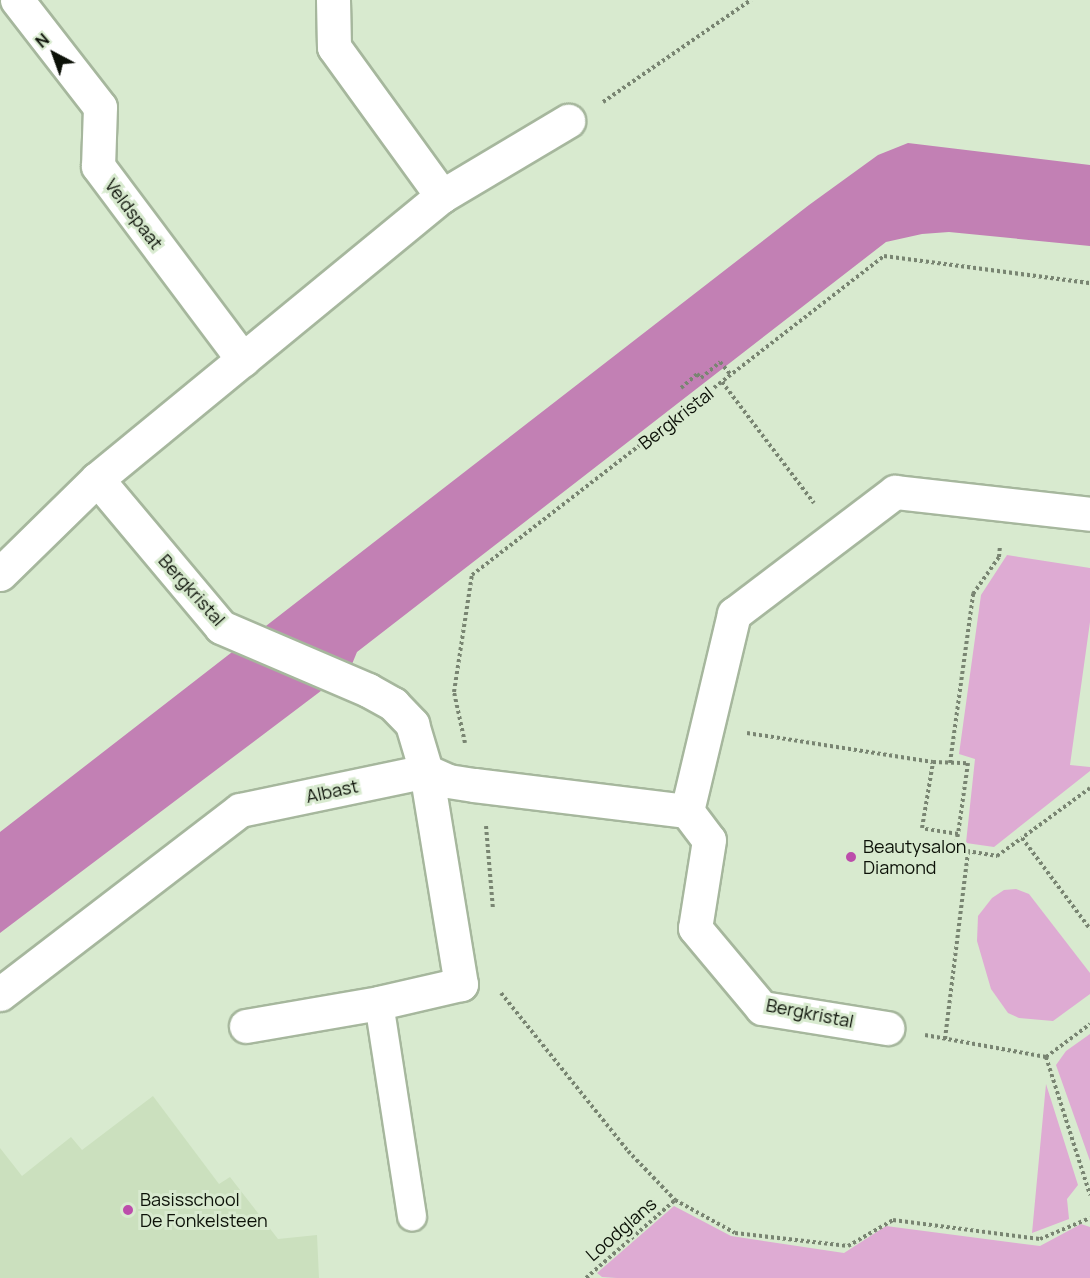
<!DOCTYPE html>
<style>
body{margin:0}
#map{position:relative;width:1090px;height:1278px;overflow:hidden;background:#d8eacf;font-family:Manrope,sans-serif}
div>[style]{position:absolute}
.built>*{inset:0;background:#cbe0be}
.green>*{inset:0;background:#deabd3}
.water>*{inset:0;background:#c280b4}
.path>*{height:4px;margin-top:-2px;transform-origin:0;background:repeating-linear-gradient(90deg,#798572 0 3px,transparent 0 6px)}
.roads{filter:drop-shadow(2px 0 #a6b79d) drop-shadow(-2px 0 #a6b79d) drop-shadow(0 2px #a6b79d) drop-shadow(0 -2px #a6b79d)}
.pedestrian>*{height:28px;margin:-14px;padding:0 14px;transform-origin:14px;border-radius:14px;background:#fff}
.minor>*{height:33px;margin:-16.5px;padding:0 16.5px;transform-origin:16.5px;border-radius:16.5px;background:#fff}
.dots>*{width:16px;height:16px;translate:-50% -50%;box-sizing:border-box;border:3px solid #d8eacf;border-radius:50%}
span{translate:-50% -50%;white-space:nowrap;text-align:center;line-height:1.15;-webkit-text-stroke:6px #d8eacf;paint-order:stroke}
.street-label{font-size:18px;color:#0c1108}
.poi-label{font-size:18px;color:#0c1108}
.left{translate:0 -50%;text-align:left}
.north{position:absolute;left:24px;top:24px;width:60px;height:60px;-webkit-text-stroke:4px #d8eacf;paint-order:stroke;rotate:319deg;font-size:16px;font-weight:700;line-height:24px;text-align:center;color:#0c1108}
.north::after{content:'';display:block;margin:auto;width:21px;height:27px;background:#0c1108;clip-path:polygon(50% 0,100% 100%,50% 72%,0 100%)}
</style>
<div id="map">
<div class="built">
<div style="clip-path:polygon(153px 1096px,219px 1184px,230px 1177px,278px 1239px,317px 1235px,319px 1278px,0 1278px,0 1148px,22px 1176px,71px 1137px,82px 1150px)"></div>
</div>
<div class="green">
<div style="clip-path:polygon(1007px 555px,1090px 568px,1090px 622px,1070px 765px,1090px 767px,1090px 771px,994px 847px,966px 843px,975px 759px,959px 754px,981px 595px)"></div>
<div style="clip-path:polygon(1016px 889px,1029px 894px,1090px 973px,1090px 994px,1053px 1021px,1019px 1018px,1008px 1013px,991px 989px,977px 941px,978px 916px,992px 898px,1004px 890px)"></div>
<div style="clip-path:polygon(1090px 1034px,1090px 1161px,1056px 1065px,1066px 1051px)"></div>
<div style="clip-path:polygon(1046px 1084px,1078px 1185px,1067px 1199px,1069px 1219px,1032px 1233px)"></div>
<div style="clip-path:polygon(674px 1206px,731px 1236px,844px 1253px,886px 1226px,1040px 1246px,1081px 1224px,1090px 1227px,1090px 1278px,617px 1278px,602px 1277px,597px 1273px)"></div>
</div>
<div class="water">
<div style="clip-path:polygon(908px 143px,1090px 165px,1090px 246px,949px 232px,922px 234px,886px 242px,357px 652px,350px 669px,0 933px,0 832px,809px 205px,878px 155px)"></div>
</div>
<div class="path">
<div style="left:603px;top:102px;width:180px;rotate:-34.6deg"></div>
<div style="left:722px;top:382px;width:152px;rotate:52.8deg"></div>
<div style="left:681px;top:388px;width:21px;rotate:-41deg"></div>
<div style="left:697px;top:374px;width:6px;rotate:45deg"></div>
<div style="left:701px;top:378px;width:25px;rotate:-40deg"></div>
<div style="left:720px;top:362px;width:17px;rotate:50deg"></div>
<div style="left:747px;top:733px;width:188px;rotate:8.9deg"></div>
<div style="left:465px;top:743px;width:52px;rotate:-102.2deg"></div>
<div style="left:454px;top:692px;width:118px;rotate:-81.3deg"></div>
<div style="left:472px;top:575px;width:521px;rotate:-37.75deg"></div>
<div style="left:884px;top:256px;width:208px;rotate:7.5deg"></div>
<div style="left:950px;top:763px;width:171px;rotate:-82.2deg"></div>
<div style="left:973px;top:594px;width:45px;rotate:-54.9deg"></div>
<div style="left:999px;top:557px;width:11px;rotate:-85deg"></div>
<div style="left:1090px;top:788px;width:84px;rotate:143.7deg"></div>
<div style="left:1022px;top:838px;width:114px;rotate:53.2deg"></div>
<div style="left:486px;top:826px;width:83px;rotate:85.2deg"></div>
<div style="left:958px;top:834px;width:36px;rotate:-171deg"></div>
<div style="left:922px;top:828px;width:67px;rotate:-80.5deg"></div>
<div style="left:933px;top:762px;width:35px;rotate:2deg"></div>
<div style="left:968px;top:763px;width:72px;rotate:98deg"></div>
<div style="left:958px;top:834px;width:15px;rotate:101deg"></div>
<div style="left:955px;top:849px;width:43px;rotate:9.5deg"></div>
<div style="left:997px;top:856px;width:31px;rotate:-36deg"></div>
<div style="left:501px;top:993px;width:203px;rotate:51.2deg"></div>
<div style="left:628px;top:1151px;width:68px;rotate:46.2deg"></div>
<div style="left:675px;top:1200px;width:68px;rotate:28.8deg"></div>
<div style="left:735px;top:1233px;width:114px;rotate:6.6deg"></div>
<div style="left:848px;top:1246px;width:52px;rotate:-30deg"></div>
<div style="left:893px;top:1220px;width:148px;rotate:7.4deg"></div>
<div style="left:1040px;top:1239px;width:54px;rotate:-22.8deg"></div>
<div style="left:925px;top:1035px;width:123px;rotate:10.3deg"></div>
<div style="left:945px;top:1039px;width:188px;rotate:-83deg"></div>
<div style="left:1046px;top:1057px;width:145px;rotate:72.3deg"></div>
<div style="left:1046px;top:1057px;width:55px;rotate:-36.9deg"></div>
<div style="left:586px;top:1278px;width:118px;rotate:-41.2deg"></div>
</div>
<div class="roads">
<div class="pedestrian">
<div style="left:379px;top:1003px;width:216px;rotate:81.2deg"></div>
</div>
<div class="minor">
<div style="left:17px;top:0;width:135px;rotate:52.2deg"></div>
<div style="left:100px;top:107px;width:59px;rotate:91.9deg"></div>
<div style="left:98px;top:166px;width:242px;rotate:53.2deg"></div>
<div style="left:333px;top:0;width:47px;rotate:88.8deg"></div>
<div style="left:334px;top:47px;width:184px;rotate:54.1deg"></div>
<div style="left:97px;top:479px;width:193px;rotate:50deg"></div>
<div style="left:221px;top:627px;width:160px;rotate:23.2deg"></div>
<div style="left:368px;top:690px;width:29px;rotate:29deg"></div>
<div style="left:393px;top:704px;width:28px;rotate:46deg"></div>
<div style="left:412px;top:724px;width:49px;rotate:73.4deg"></div>
<div style="left:426px;top:771px;width:24px;rotate:24deg"></div>
<div style="left:448px;top:781px;width:26px;rotate:9deg"></div>
<div style="left:474px;top:785px;width:215px;rotate:7deg"></div>
<div style="left:687px;top:811px;width:36px;rotate:53deg"></div>
<div style="left:709px;top:840px;width:89px;rotate:99deg"></div>
<div style="left:695px;top:928px;width:104px;rotate:50.1deg"></div>
<div style="left:762px;top:1008px;width:127px;rotate:9.1deg"></div>
<div style="left:0;top:574px;width:136px;rotate:-44.4deg"></div>
<div style="left:97px;top:479px;width:446px;rotate:-39.4deg"></div>
<div style="left:442px;top:196px;width:147px;rotate:-30.8deg"></div>
<div style="left:687px;top:811px;width:203px;rotate:-76.6deg"></div>
<div style="left:734px;top:614px;width:202px;rotate:-37.2deg"></div>
<div style="left:895px;top:492px;width:196px;rotate:6.4deg"></div>
<div style="left:0;top:994px;width:302px;rotate:-37.5deg"></div>
<div style="left:240px;top:810px;width:190px;rotate:-11.8deg"></div>
<div style="left:426px;top:771px;width:216px;rotate:80.7deg"></div>
<div style="left:461px;top:984px;width:84px;rotate:167deg"></div>
<div style="left:379px;top:1003px;width:135px;rotate:170.2deg"></div>
</div>
</div>
<div class="dots">
<div style="left:851px;top:857px;background:#bc4dab"></div>
<div style="left:128px;top:1210px;background:#bc4dab"></div>
</div>
<div class="street-label">
<span style="left:134px;top:214px;rotate:53deg">Veldspaat</span>
<span style="left:676px;top:418px;rotate:-38deg">Bergkristal</span>
<span style="left:192px;top:590px;rotate:48deg">Bergkristal</span>
<span style="left:332px;top:791px;rotate:-12deg">Albast</span>
<span style="left:810px;top:1013px;rotate:11deg">Bergkristal</span>
<span style="left:621px;top:1229px;rotate:-41deg">Loodglans</span>
</div>
<div class="poi-label">
<span class="left" style="left:863px;top:857px">Beautysalon<br>Diamond</span>
<span class="left" style="left:140px;top:1210px">Basisschool<br>De Fonkelsteen</span>
</div>
<div class="north">N</div>
</div>
